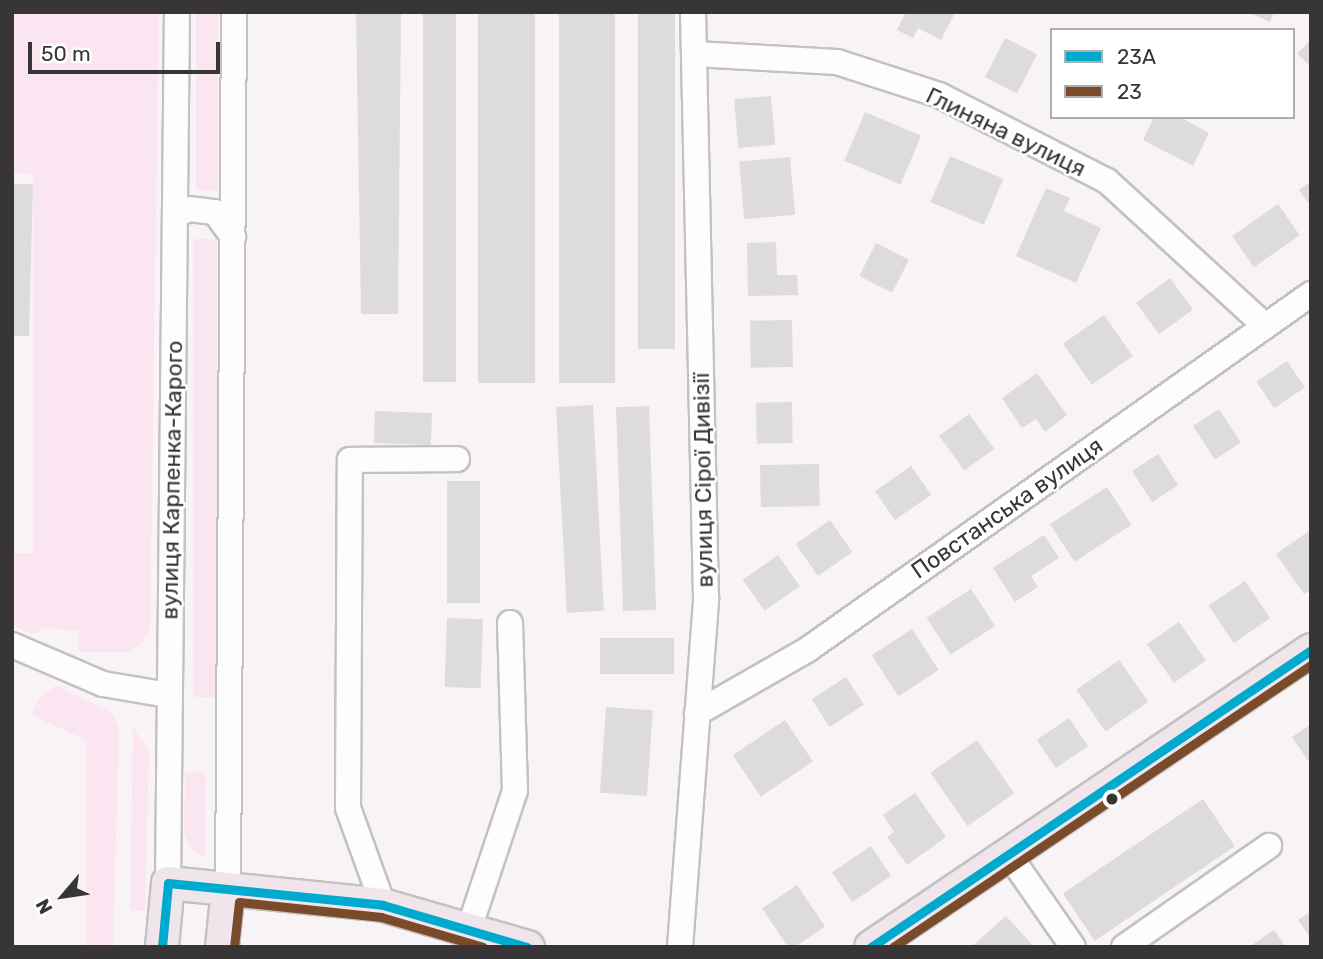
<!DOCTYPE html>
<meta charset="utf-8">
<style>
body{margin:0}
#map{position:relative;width:1323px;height:959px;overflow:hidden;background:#f8f4f6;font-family:Rubik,sans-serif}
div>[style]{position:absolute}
.green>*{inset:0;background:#fbe5f1;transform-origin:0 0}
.building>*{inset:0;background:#dedbdd;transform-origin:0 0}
.roads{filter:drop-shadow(2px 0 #c4c1c2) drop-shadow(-2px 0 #c4c1c2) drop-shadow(0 2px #c4c1c2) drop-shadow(0 -2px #c4c1c2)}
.minor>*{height:24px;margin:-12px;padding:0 12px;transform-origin:12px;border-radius:12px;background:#fefdfe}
.major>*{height:32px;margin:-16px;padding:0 16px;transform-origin:16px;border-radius:16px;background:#efe5eb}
.bus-1>*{height:9px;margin:-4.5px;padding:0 4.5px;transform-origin:4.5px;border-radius:4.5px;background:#00a9ce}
.bus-2>*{height:9px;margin:-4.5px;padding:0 4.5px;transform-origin:4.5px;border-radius:4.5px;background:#7a4b2a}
.dots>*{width:19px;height:19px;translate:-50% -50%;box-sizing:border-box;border:4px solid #fff;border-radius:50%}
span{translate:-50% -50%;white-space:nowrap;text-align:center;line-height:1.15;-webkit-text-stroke:5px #fff;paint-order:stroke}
.street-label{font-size:23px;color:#373536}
.frame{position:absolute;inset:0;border:14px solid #373536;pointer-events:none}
.legend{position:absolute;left:1050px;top:28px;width:245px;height:91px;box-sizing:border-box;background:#fff;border:2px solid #afaeaf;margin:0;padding:9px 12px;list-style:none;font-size:21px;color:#373536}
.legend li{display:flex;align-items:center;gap:14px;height:35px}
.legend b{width:35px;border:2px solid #afaeaf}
.north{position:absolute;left:28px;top:861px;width:70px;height:70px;-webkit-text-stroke:5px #fff;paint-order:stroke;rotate:241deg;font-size:19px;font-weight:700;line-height:28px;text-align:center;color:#373536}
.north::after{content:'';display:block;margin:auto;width:24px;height:32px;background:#373536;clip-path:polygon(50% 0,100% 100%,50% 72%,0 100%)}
.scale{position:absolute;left:28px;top:42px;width:192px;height:32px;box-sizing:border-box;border:4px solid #373536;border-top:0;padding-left:9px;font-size:21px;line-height:24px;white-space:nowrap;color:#373536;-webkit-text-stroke:5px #fff;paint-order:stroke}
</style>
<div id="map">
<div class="green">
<div style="clip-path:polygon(12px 12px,159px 12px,150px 630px,140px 645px,126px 652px,79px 652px,79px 631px,45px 628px,34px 634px,12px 625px,12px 553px,33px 553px,33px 174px,12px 173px)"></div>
<div style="left:196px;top:12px;width:22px;height:178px"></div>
<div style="left:194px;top:239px;width:23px;height:458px"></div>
<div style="clip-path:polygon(56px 685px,113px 713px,119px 727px,113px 947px,86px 947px,86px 740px,31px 715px,39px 698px)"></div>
<div style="clip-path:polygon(133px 727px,149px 751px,145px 911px,130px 911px)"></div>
<div style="clip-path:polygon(185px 772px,206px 773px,205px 857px,191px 849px,184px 834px)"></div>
</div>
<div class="building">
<div style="clip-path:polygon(356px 12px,401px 12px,398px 314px,361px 314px)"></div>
<div style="left:423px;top:12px;width:33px;height:370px"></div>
<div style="left:478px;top:12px;width:57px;height:371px"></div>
<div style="left:559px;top:12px;width:56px;height:371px"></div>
<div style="left:638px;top:12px;width:37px;height:337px"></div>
<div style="clip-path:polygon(906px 12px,953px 12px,955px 13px,941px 40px,918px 28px,913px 38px,897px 30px)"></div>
<div style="clip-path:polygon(1247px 12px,1274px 12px,1270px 22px)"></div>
<div style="left:1005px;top:38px;width:36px;height:44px;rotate:27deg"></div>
<div style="clip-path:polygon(1311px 39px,1311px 67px,1297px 54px)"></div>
<div style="left:771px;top:96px;width:49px;height:37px;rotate:85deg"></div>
<div style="left:865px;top:112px;width:61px;height:53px;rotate:23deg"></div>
<div style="clip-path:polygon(1154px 117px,1180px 117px,1209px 133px,1193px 166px,1143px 140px)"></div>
<div style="left:950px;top:156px;width:58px;height:50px;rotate:23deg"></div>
<div style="left:790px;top:157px;width:58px;height:51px;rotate:85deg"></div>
<div style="clip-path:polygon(1311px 181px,1311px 207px,1299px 190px)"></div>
<div style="clip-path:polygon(12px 184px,33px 184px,29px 336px,12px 336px)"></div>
<div style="clip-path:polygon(1046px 188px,1070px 198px,1064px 211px,1101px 228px,1076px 283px,1016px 256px)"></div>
<div style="left:1278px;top:204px;width:38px;height:56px;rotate:55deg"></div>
<div style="clip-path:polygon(776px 242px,777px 275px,797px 275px,798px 295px,748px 296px,747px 243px)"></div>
<div style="left:876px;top:243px;width:37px;height:37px;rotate:27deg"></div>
<div style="left:1170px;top:278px;width:39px;height:42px;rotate:54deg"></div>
<div style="left:1104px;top:315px;width:50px;height:50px;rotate:55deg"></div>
<div style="left:792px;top:320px;width:47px;height:42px;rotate:89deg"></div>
<div style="left:1287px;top:361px;width:32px;height:37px;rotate:56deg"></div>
<div style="clip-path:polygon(1037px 373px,1067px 415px,1045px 432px,1036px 419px,1022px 428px,1002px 398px)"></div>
<div style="left:792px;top:402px;width:41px;height:36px;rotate:89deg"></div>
<div style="left:593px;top:405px;width:206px;height:37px;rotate:87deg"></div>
<div style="left:649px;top:406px;width:204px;height:33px;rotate:88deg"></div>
<div style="left:1219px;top:409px;width:40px;height:31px;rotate:57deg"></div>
<div style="left:375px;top:411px;width:57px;height:32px;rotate:2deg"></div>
<div style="left:969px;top:414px;width:43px;height:37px;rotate:54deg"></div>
<div style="left:1158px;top:454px;width:37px;height:31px;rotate:57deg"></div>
<div style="left:819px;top:464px;width:42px;height:59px;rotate:89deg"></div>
<div style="left:911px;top:466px;width:35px;height:44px;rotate:55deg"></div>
<div style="left:447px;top:481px;width:33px;height:122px"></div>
<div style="left:1107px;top:487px;width:45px;height:68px;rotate:57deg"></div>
<div style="left:830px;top:520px;width:39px;height:42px;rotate:55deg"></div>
<div style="clip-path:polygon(1309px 531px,1311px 590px,1304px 594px,1276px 554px)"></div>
<div style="clip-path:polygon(1044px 535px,1059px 558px,1031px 576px,1038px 587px,1015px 602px,993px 568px)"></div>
<div style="left:778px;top:555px;width:38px;height:43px;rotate:55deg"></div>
<div style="left:1245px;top:581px;width:45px;height:44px;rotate:56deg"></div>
<div style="left:971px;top:589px;width:44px;height:53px;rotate:57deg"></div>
<div style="left:447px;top:618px;width:36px;height:69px;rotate:2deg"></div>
<div style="left:1179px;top:622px;width:47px;height:39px;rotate:55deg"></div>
<div style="left:912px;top:629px;width:49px;height:48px;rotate:57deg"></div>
<div style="left:600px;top:638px;width:74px;height:36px"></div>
<div style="left:1119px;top:660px;width:51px;height:52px;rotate:55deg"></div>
<div style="left:846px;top:677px;width:33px;height:41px;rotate:57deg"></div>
<div style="left:606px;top:707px;width:47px;height:86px;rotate:4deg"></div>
<div style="left:1069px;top:718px;width:34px;height:39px;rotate:56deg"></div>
<div style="left:785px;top:720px;width:50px;height:63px;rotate:56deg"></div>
<div style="clip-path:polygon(1311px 724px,1311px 765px,1292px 737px)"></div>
<div style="left:977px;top:740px;width:65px;height:57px;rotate:55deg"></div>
<div style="clip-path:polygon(915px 793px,946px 837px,907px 865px,887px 837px,894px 832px,883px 815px)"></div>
<div style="left:1203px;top:799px;width:57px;height:169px;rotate:56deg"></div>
<div style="left:871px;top:846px;width:36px;height:47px;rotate:56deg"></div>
<div style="left:797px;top:885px;width:50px;height:42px;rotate:56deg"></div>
<div style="clip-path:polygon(1311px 911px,1311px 939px,1298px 920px)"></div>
<div style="clip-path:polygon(1006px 916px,1034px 947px,971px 947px)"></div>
<div style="clip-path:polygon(1274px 930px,1286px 947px,1249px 947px)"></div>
</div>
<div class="roads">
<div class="minor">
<div style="left:695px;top:54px;width:142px;rotate:3.2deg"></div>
<div style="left:837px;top:62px;width:107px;rotate:17.9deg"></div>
<div style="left:939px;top:95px;width:189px;rotate:27.1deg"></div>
<div style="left:1107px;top:181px;width:214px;rotate:42.5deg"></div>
<div style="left:175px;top:215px;width:15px;rotate:-23deg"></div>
<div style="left:189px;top:209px;width:26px;rotate:7deg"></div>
<div style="left:215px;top:212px;width:31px;rotate:54deg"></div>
<div style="left:12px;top:645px;width:99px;rotate:23.2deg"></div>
<div style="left:103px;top:684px;width:67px;rotate:9.5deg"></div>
<div style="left:697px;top:713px;width:127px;rotate:-29.8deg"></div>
<div style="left:807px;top:650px;width:617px;rotate:-35.24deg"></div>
<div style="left:1009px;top:855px;width:112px;rotate:55.2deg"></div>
<div style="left:168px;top:883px;width:871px;rotate:-89.41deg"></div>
<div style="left:228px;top:889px;width:877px;rotate:-89.61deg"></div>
<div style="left:383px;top:905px;width:103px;rotate:-109.8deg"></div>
<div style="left:348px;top:808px;width:348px;rotate:-89.7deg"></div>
<div style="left:350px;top:460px;width:107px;rotate:-0.5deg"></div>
<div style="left:470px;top:926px;width:142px;rotate:-71.6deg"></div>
<div style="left:515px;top:791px;width:168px;rotate:-91.7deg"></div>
<div style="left:680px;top:947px;width:350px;rotate:-85.7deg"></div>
<div style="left:706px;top:598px;width:586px;rotate:-91.27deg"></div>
<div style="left:1124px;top:947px;width:177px;rotate:-34.9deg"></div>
</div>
<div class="major">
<div style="left:162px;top:947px;width:64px;rotate:-84.6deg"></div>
<div style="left:168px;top:883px;width:216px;rotate:5.8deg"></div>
<div style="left:383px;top:905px;width:151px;rotate:16.2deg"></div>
<div style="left:222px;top:947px;width:58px;rotate:-84.1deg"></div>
<div style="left:871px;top:947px;width:531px;rotate:-34.02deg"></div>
</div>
</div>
<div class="bus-1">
<div style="left:162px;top:947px;width:64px;rotate:-84.6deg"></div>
<div style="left:168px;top:883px;width:216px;rotate:5.8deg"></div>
<div style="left:383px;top:905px;width:150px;rotate:16.3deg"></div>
<div style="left:871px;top:947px;width:531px;rotate:-34.02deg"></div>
</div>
<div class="bus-2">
<div style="left:234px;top:947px;width:45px;rotate:-83.7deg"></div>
<div style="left:239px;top:902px;width:143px;rotate:6deg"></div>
<div style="left:381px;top:917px;width:106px;rotate:16.4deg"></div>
<div style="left:893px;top:947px;width:504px;rotate:-34.01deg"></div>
</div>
<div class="dots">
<div style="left:1112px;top:799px;background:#373536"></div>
</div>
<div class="street-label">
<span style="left:1006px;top:132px;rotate:26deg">Глиняна вулиця</span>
<span style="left:172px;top:480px;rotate:-89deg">вулиця Карпенка-Карого</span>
<span style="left:703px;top:480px;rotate:-91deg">вулиця Сірої Дивізії</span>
<span style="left:1007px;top:508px;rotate:-35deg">Повстанська вулиця</span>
</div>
<div class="frame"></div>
<ul class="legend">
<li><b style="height:9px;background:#00a9ce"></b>23А</li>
<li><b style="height:9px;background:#7a4b2a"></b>23</li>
</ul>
<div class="north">N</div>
<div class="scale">50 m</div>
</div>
